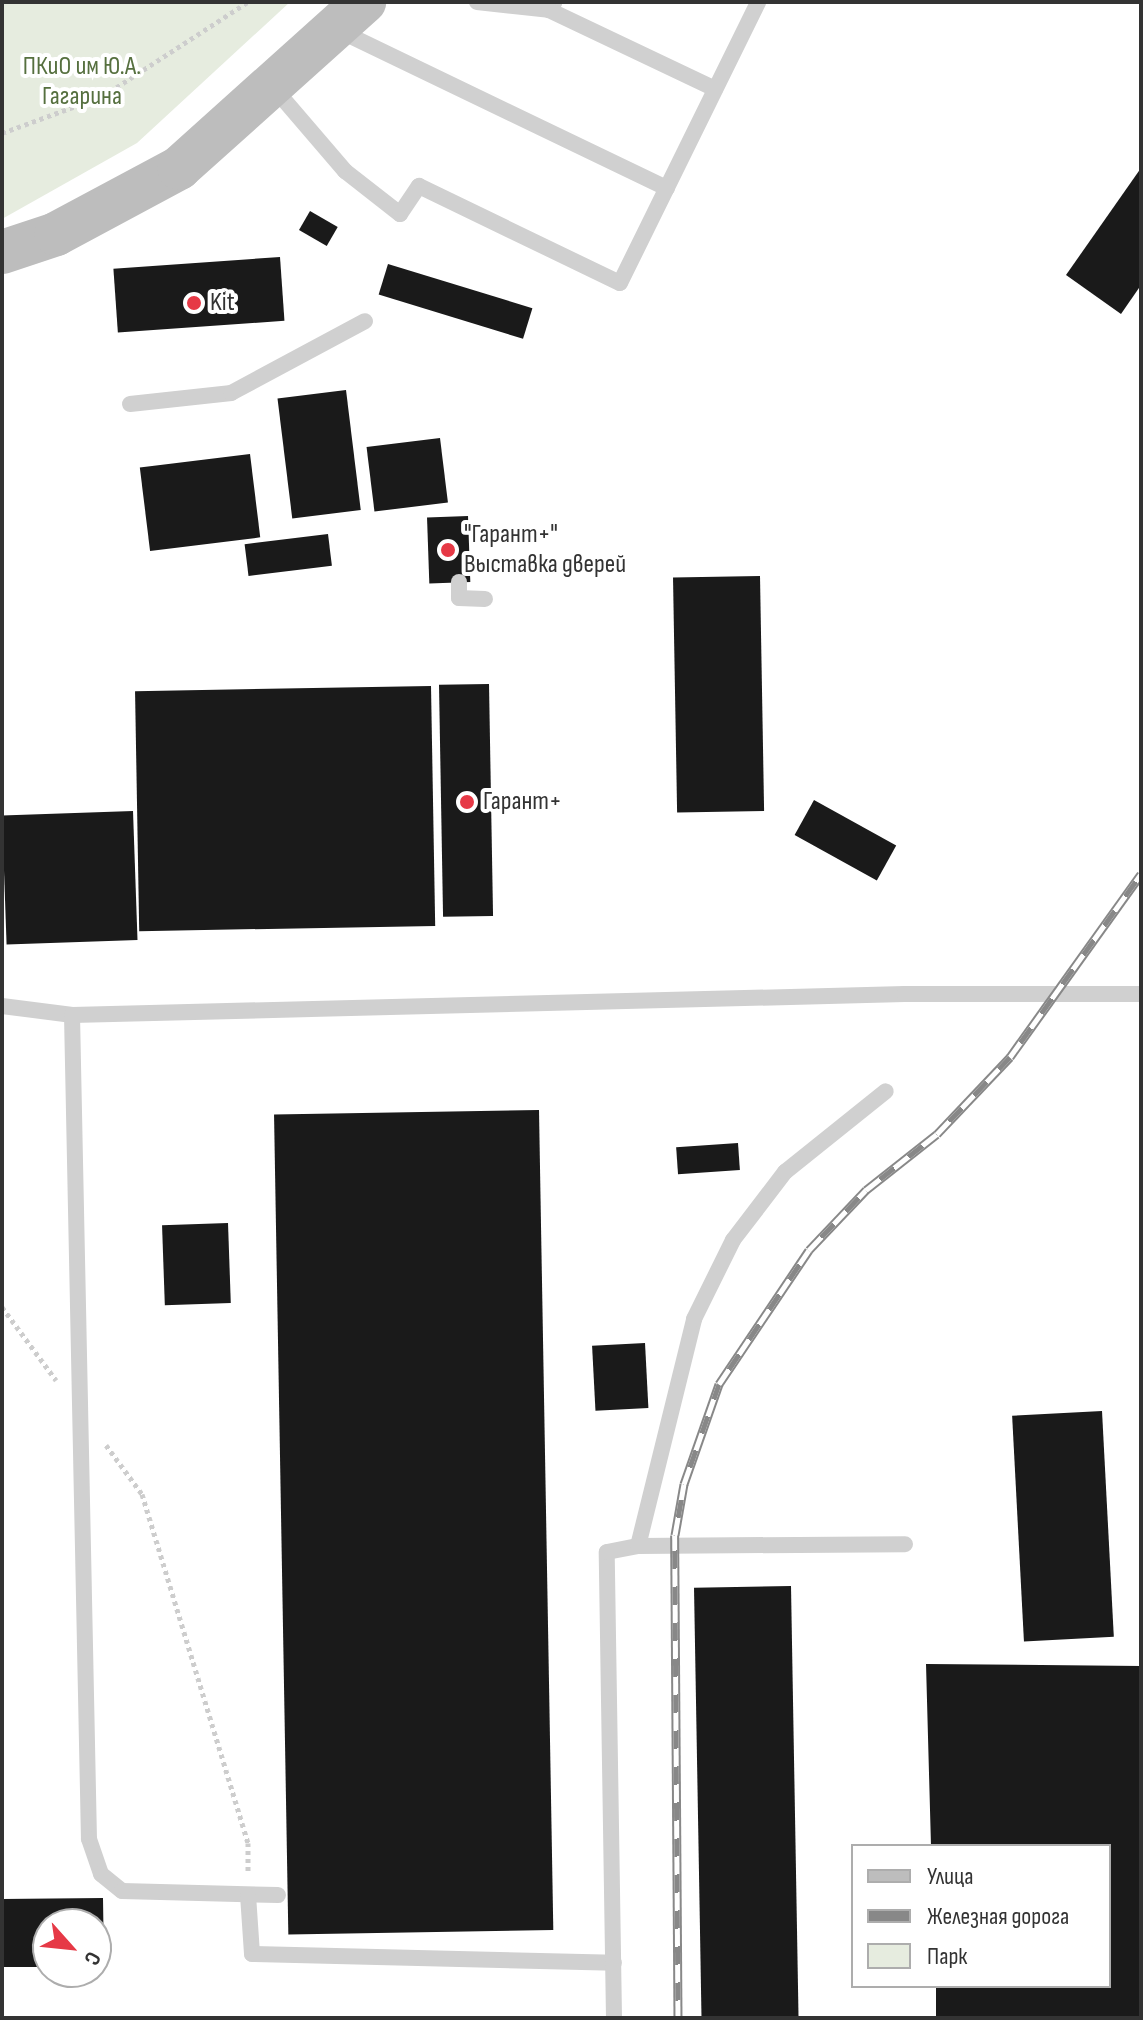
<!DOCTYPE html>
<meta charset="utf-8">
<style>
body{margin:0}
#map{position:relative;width:1143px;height:2020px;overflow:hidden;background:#fff;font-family:"Sofia Sans Condensed",sans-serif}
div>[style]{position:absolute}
.green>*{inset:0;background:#e6ecdf}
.building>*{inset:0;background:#1a1a1a;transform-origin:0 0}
.path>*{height:5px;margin-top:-2.5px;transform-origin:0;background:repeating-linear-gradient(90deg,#cdcdcd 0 4px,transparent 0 8px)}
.lane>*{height:16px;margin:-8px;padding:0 8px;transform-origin:8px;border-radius:8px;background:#d0d0d0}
.secondary>*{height:44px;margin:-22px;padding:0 22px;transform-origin:22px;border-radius:22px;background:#bdbdbd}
.rail>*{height:9px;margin-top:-4.5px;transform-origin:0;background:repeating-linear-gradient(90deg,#fff 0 18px,#888 0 36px);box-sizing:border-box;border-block:2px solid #888}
.dots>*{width:22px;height:22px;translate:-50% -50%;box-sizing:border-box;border:4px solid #fff;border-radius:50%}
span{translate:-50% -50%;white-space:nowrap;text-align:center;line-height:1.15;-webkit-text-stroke:8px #fff;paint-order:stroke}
.park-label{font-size:26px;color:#56703f}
.poi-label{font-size:26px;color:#333}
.left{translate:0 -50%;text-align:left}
.frame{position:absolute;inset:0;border:4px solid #333;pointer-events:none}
.legend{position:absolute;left:851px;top:1844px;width:260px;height:144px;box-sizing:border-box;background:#fff;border:2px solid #adadad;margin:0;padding:10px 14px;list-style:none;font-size:24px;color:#333}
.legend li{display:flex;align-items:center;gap:16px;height:40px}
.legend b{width:40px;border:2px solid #adadad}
.north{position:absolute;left:32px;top:1908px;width:80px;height:80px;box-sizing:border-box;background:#fff;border:2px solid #adadad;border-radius:50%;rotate:117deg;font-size:22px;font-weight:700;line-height:32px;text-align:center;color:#333}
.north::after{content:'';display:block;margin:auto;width:28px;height:36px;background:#e63946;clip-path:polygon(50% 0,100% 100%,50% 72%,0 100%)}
</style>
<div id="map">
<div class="green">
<div style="clip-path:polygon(2px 2px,290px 2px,137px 143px,2px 219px)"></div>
</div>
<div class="building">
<div style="clip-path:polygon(1141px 168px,1141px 285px,1121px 314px,1066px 275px)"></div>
<div style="left:310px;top:211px;width:32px;height:22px;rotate:30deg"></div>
<div style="left:280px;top:257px;width:64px;height:167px;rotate:86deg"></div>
<div style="left:388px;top:264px;width:151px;height:32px;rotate:17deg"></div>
<div style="left:346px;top:390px;width:121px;height:69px;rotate:83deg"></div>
<div style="left:440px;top:438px;width:65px;height:74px;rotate:83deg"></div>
<div style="left:250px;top:454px;width:84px;height:111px;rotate:83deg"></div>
<div style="left:468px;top:516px;width:66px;height:41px;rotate:88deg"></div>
<div style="left:328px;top:534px;width:32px;height:84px;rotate:83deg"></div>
<div style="left:760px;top:576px;width:235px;height:87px;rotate:89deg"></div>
<div style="left:489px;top:684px;width:232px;height:50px;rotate:89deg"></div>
<div style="left:431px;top:686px;width:240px;height:296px;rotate:89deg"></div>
<div style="left:814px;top:800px;width:94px;height:40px;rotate:29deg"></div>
<div style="left:133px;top:811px;width:129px;height:131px;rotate:88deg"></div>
<div style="left:539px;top:1110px;width:820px;height:265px;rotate:89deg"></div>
<div style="left:738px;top:1143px;width:27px;height:62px;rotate:86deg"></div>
<div style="left:228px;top:1223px;width:80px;height:66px;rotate:88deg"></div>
<div style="left:645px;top:1343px;width:65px;height:53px;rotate:87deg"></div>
<div style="left:1102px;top:1411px;width:226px;height:90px;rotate:87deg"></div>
<div style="left:791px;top:1586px;width:432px;height:97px;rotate:89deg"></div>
<div style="clip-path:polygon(926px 1664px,1141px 1666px,1141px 2018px,936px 2018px,936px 1986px,1109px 1986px,1109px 1846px,931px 1846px)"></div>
<div style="clip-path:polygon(103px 1898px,104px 1966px,96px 1966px,96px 1924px,48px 1924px,48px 1967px,2px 1967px,2px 1899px)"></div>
</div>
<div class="path">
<div style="left:2px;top:133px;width:108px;rotate:-20.1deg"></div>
<div style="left:103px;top:96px;width:173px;rotate:-33deg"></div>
<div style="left:2px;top:1307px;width:91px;rotate:53.5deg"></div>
<div style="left:106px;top:1445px;width:61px;rotate:53.7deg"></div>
<div style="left:142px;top:1494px;width:365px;rotate:73.1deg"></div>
<div style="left:248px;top:1843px;width:29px;rotate:90deg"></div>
</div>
<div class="lane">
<div style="left:477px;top:2px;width:72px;rotate:6.3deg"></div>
<div style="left:549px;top:10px;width:9px;rotate:-54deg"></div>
<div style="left:549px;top:10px;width:184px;rotate:25.4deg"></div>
<div style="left:338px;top:30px;width:365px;rotate:25.7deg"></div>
<div style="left:273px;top:87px;width:111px;rotate:49.4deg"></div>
<div style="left:345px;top:171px;width:70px;rotate:38deg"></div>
<div style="left:400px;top:214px;width:34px;rotate:-56deg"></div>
<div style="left:419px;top:186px;width:223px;rotate:25.8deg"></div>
<div style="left:620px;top:283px;width:313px;rotate:-63.8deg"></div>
<div style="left:130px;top:404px;width:102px;rotate:-6.2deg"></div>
<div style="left:231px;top:393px;width:152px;rotate:-28.2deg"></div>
<div style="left:459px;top:582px;width:16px;rotate:90deg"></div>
<div style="left:459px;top:598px;width:26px;rotate:2deg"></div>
<div style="left:2px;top:1006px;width:71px;rotate:7.3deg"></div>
<div style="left:72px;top:1015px;width:833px;rotate:-1.44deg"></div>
<div style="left:905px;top:994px;width:236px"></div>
<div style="left:72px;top:1015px;width:824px;rotate:88.82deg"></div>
<div style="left:89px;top:1839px;width:37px;rotate:71deg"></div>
<div style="left:101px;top:1874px;width:27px;rotate:39deg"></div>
<div style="left:122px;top:1891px;width:156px;rotate:1.5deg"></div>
<div style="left:638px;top:1546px;width:234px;rotate:-76.1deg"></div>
<div style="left:694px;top:1319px;width:88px;rotate:-63.7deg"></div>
<div style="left:733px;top:1240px;width:86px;rotate:-52.6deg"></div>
<div style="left:785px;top:1172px;width:129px;rotate:-38.7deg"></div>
<div style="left:248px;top:1895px;width:59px;rotate:86.1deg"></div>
<div style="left:252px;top:1954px;width:362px;rotate:1.4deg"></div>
<div style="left:614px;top:2018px;width:466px;rotate:-90.9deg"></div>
<div style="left:607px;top:1552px;width:32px;rotate:-11deg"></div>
<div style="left:638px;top:1546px;width:267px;rotate:-0.4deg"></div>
</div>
<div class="secondary">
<div style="left:2px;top:252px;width:57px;rotate:-18.4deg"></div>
<div style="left:56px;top:234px;width:140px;rotate:-28.2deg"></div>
<div style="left:179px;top:168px;width:249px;rotate:-41.9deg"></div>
</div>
<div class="rail">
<div style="left:678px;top:2018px;width:483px;rotate:-90.4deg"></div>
<div style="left:675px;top:1535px;width:52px;rotate:-80deg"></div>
<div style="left:684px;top:1484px;width:106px;rotate:-70.7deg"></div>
<div style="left:719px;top:1384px;width:161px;rotate:-56.1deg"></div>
<div style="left:809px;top:1250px;width:83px;rotate:-46.5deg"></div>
<div style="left:866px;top:1190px;width:90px;rotate:-38.3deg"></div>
<div style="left:937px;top:1134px;width:106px;rotate:-46.5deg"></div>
<div style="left:1010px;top:1057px;width:225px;rotate:-54.4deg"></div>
</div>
<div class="dots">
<div style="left:194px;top:303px;background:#e63946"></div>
<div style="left:448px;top:550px;background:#e63946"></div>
<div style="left:467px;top:802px;background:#e63946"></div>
</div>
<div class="park-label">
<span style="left:82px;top:82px">ПКиО им Ю.А.<br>Гагарина</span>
</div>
<div class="poi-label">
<span class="left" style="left:210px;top:303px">Kit</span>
<span class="left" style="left:464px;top:550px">"Гарант+"<br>Выставка дверей</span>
<span class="left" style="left:483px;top:802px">Гарант+</span>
</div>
<div class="frame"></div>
<ul class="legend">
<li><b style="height:10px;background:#bdbdbd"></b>Улица</li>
<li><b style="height:10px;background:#888"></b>Железная дорога</li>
<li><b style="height:22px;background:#e6ecdf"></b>Парк</li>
</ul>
<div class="north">С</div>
</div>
